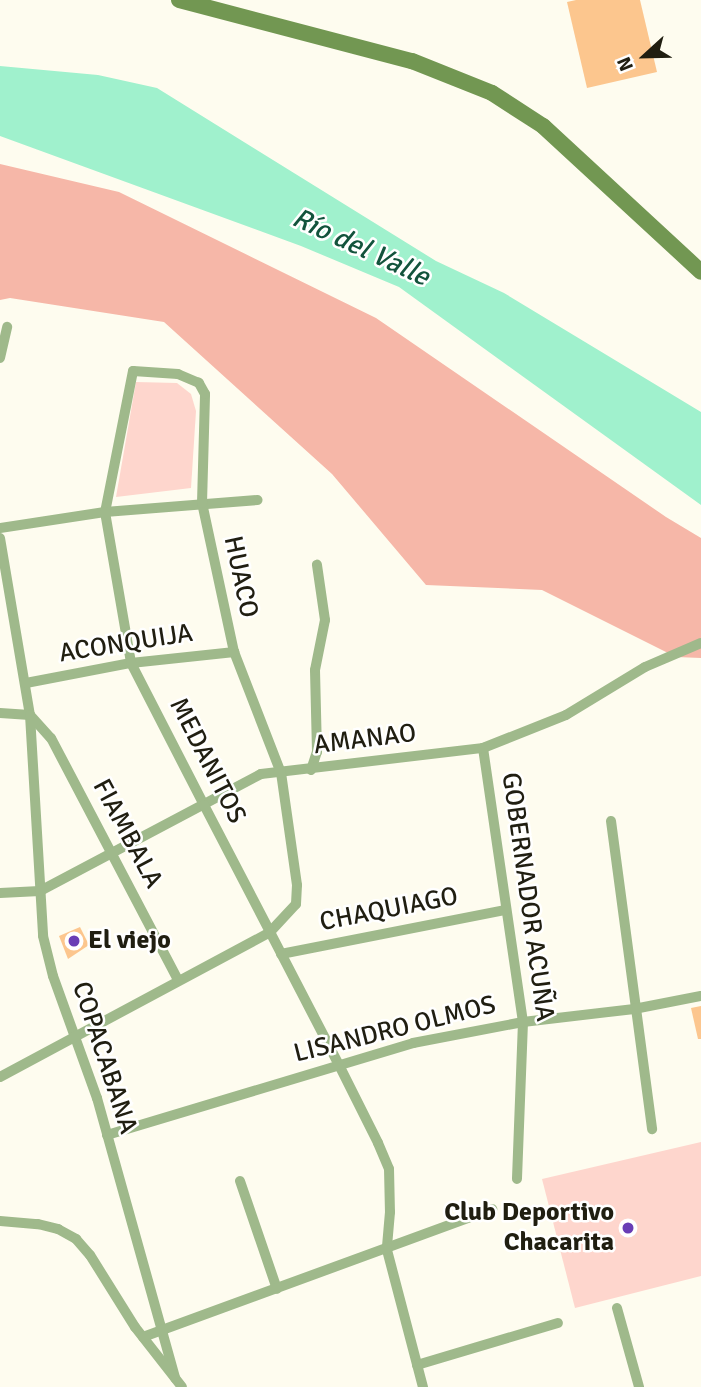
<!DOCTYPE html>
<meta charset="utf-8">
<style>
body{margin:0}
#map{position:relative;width:701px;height:1387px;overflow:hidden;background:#fefcef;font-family:Signika,sans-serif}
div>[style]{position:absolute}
.green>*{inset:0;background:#fed6cd}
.forest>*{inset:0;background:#f6b7a8}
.water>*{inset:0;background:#a0f1cd}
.building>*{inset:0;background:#fcc68e}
.minor>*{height:10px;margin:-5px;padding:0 5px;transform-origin:5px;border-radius:5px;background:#9fb98b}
.secondary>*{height:16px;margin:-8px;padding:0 8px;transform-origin:8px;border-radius:8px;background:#729752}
.dots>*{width:19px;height:19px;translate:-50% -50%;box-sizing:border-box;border:4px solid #fff;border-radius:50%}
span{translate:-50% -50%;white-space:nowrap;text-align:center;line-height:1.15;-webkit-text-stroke:5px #fff;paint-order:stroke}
.street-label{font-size:26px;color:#201e11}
.poi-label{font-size:26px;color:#201e11;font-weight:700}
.left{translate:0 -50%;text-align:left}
.right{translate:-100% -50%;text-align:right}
.water-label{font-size:28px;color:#12533c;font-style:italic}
.north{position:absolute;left:610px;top:21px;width:70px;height:70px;-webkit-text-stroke:5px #fff;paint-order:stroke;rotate:248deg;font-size:19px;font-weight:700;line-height:28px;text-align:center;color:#201e11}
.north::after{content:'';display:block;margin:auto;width:24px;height:32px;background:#201e11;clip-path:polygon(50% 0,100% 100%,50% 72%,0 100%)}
</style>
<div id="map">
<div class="green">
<div style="clip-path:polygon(136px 382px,177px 383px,191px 394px,196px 411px,191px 488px,116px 497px)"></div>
<div style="clip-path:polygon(701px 1142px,701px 1276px,575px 1308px,542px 1179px)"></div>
</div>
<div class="forest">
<div style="clip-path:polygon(0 164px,119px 192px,376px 318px,666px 517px,701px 538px,701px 658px,676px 657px,542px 590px,426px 585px,332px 474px,164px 322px,10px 298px,0 300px)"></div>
</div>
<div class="water">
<div style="clip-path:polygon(0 66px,98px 75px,157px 88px,436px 261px,504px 293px,701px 412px,701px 505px,399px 287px,301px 246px,0 136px)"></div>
</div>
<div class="building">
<div style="clip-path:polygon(576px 0,640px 0,657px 72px,587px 88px,567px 2px)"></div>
<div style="clip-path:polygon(80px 927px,89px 945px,68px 959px,59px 936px)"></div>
<div style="clip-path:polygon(701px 1006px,701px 1039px,698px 1039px,691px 1008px)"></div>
</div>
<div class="minor">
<div style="left:0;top:358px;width:32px;rotate:-77deg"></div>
<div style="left:0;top:528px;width:106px;rotate:-8.7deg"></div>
<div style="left:105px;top:512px;width:153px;rotate:-4.5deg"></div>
<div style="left:0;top:538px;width:180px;rotate:80.4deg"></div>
<div style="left:30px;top:715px;width:221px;rotate:86.6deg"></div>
<div style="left:43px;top:936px;width:41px;rotate:76deg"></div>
<div style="left:53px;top:976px;width:130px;rotate:70.2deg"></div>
<div style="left:97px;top:1098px;width:291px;rotate:74.4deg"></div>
<div style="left:26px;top:683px;width:107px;rotate:-10.8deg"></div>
<div style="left:131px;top:663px;width:104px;rotate:-6.1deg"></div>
<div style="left:0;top:713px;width:30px;rotate:4deg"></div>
<div style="left:30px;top:715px;width:31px;rotate:48deg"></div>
<div style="left:51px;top:738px;width:273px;rotate:62.3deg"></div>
<div style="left:483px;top:748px;width:277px;rotate:81.7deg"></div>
<div style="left:523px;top:1022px;width:157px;rotate:92.2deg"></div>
<div style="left:311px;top:770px;width:19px;rotate:-72deg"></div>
<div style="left:317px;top:752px;width:82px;rotate:-91.4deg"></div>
<div style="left:315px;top:670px;width:51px;rotate:-78.7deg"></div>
<div style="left:325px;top:620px;width:56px;rotate:-98.3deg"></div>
<div style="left:611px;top:821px;width:311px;rotate:82.4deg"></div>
<div style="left:0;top:893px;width:40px;rotate:-2.9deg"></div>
<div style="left:40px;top:891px;width:250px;rotate:-27.9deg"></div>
<div style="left:261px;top:774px;width:224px;rotate:-6.7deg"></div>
<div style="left:483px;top:748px;width:89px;rotate:-21.7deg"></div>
<div style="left:566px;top:715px;width:92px;rotate:-31.3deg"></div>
<div style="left:645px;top:667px;width:61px;rotate:-23.2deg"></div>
<div style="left:281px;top:954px;width:229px;rotate:-11.1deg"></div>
<div style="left:0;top:1077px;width:306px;rotate:-28.2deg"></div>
<div style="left:270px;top:932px;width:38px;rotate:-47deg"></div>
<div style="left:296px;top:904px;width:19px;rotate:-87deg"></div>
<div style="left:297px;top:885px;width:113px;rotate:-98.1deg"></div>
<div style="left:281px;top:773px;width:130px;rotate:-111.2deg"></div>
<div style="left:234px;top:652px;width:152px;rotate:-102.1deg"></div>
<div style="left:202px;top:503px;width:109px;rotate:-88.4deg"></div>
<div style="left:205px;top:394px;width:13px;rotate:-119deg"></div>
<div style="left:199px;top:383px;width:23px;rotate:-157deg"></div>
<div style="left:178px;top:374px;width:45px;rotate:-176.2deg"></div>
<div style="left:133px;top:371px;width:144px;rotate:101.2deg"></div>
<div style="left:105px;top:512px;width:153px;rotate:80.2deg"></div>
<div style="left:131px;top:663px;width:160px;rotate:62.8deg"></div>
<div style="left:204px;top:805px;width:143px;rotate:62.5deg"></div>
<div style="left:270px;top:932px;width:150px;rotate:62.6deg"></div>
<div style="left:339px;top:1065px;width:87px;rotate:63.4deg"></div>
<div style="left:378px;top:1143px;width:28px;rotate:67deg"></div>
<div style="left:389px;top:1169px;width:43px;rotate:88.7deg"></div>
<div style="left:390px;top:1212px;width:38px;rotate:95deg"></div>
<div style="left:387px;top:1250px;width:142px;rotate:75.3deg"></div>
<div style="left:107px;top:1135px;width:320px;rotate:-16.7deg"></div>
<div style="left:413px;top:1043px;width:112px;rotate:-10.8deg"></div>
<div style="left:523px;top:1022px;width:112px;rotate:-6.7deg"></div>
<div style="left:634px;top:1009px;width:68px;rotate:-11deg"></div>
<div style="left:240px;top:1181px;width:114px;rotate:71.1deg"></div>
<div style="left:0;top:1221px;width:38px;rotate:5deg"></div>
<div style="left:38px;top:1224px;width:21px;rotate:14deg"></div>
<div style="left:58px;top:1229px;width:21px;rotate:29deg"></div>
<div style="left:76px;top:1239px;width:21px;rotate:49deg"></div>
<div style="left:90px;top:1255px;width:85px;rotate:58deg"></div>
<div style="left:135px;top:1327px;width:76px;rotate:51.9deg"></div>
<div style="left:617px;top:1308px;width:82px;rotate:74.4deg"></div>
<div style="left:143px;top:1337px;width:372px;rotate:-20.1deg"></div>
<div style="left:417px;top:1365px;width:147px;rotate:-16.6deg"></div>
</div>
<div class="secondary">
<div style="left:179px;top:0;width:241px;rotate:14.7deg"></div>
<div style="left:412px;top:61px;width:86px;rotate:21.8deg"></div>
<div style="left:492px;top:93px;width:61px;rotate:32.9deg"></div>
<div style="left:543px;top:126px;width:215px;rotate:42.7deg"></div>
</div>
<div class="dots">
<div style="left:74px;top:941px;background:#693db5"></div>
<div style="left:628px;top:1228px;background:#693db5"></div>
</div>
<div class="street-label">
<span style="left:240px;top:577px;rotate:78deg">HUACO</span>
<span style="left:126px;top:644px;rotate:-9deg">ACONQUIJA</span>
<span style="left:365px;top:740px;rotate:-7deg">AMANAO</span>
<span style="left:207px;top:761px;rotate:63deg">MEDANITOS</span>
<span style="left:127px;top:834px;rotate:62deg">FIAMBALA</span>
<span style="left:527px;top:897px;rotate:82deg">GOBERNADOR ACUÑA</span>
<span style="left:389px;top:910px;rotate:-11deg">CHAQUIAGO</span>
<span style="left:395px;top:1030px;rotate:-14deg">LISANDRO OLMOS</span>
<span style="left:104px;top:1058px;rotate:72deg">COPACABANA</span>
</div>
<div class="poi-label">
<span class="left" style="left:88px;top:941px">El viejo</span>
<span class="right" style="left:614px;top:1228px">Club Deportivo<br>Chacarita</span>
</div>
<div class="water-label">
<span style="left:361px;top:247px;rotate:25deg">Río del Valle</span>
</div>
<div class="north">N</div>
</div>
